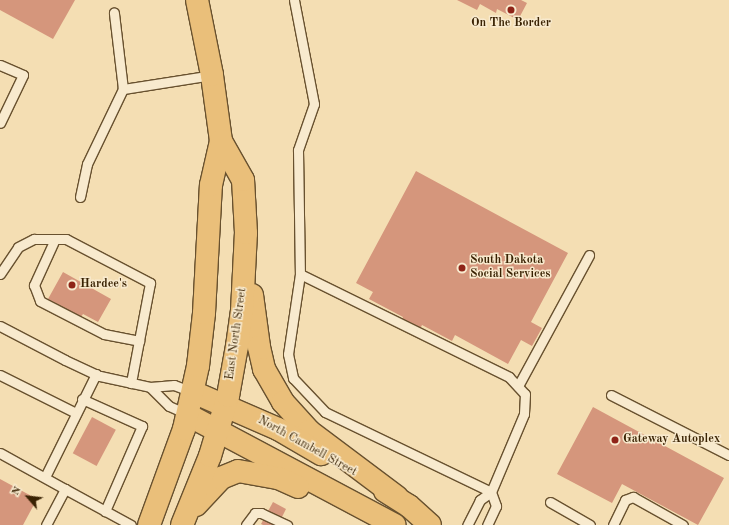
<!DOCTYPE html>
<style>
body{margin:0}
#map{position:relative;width:729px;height:525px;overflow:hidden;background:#f4deb3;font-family:"Old Standard TT",serif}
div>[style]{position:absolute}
.building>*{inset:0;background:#d5967c;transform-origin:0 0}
.roads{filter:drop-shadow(1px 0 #68512f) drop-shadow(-1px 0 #68512f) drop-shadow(0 1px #68512f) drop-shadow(0 -1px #68512f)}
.service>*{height:9px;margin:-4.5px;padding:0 4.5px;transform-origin:4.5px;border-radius:4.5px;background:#f8eace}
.primary>*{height:22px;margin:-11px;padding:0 11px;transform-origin:11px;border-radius:11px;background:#eabf7a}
.dots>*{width:11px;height:11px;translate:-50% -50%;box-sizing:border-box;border:2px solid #f8eace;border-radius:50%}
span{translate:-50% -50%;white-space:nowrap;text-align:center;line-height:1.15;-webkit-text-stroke:3px #f8eace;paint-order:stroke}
.poi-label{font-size:12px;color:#392203;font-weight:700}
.left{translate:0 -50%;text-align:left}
.street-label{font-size:12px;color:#392203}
.north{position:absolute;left:8px;top:477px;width:40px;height:40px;-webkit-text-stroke:3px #f8eace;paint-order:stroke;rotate:298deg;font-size:11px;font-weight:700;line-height:16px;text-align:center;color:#392203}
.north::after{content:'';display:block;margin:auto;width:14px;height:18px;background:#392203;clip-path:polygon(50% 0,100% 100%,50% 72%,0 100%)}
</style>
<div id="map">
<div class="building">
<div style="clip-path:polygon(0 0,75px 0,53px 39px,0 10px)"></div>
<div style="clip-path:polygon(457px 0,521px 0,527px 3px,518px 20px,497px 9px,496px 13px,480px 4px,477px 10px)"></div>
<div style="clip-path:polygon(416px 171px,568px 253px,531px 322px,542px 328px,532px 346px,521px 340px,508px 364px,455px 335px,452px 341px,422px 325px,420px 329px,402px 320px,403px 317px,369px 299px,373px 292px,356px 283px)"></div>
<div style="clip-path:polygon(63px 272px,111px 299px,98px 322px,83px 314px,81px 317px,48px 299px)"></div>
<div style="clip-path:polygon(593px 407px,724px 478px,698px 525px,622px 484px,612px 503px,557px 474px)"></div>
<div style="left:92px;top:417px;width:27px;height:41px;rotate:28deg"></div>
<div style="clip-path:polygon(0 479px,37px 499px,23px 525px,0 525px)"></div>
<div style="clip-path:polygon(273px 502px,286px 509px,278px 525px,263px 525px,261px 524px)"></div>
</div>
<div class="roads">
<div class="service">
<div style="left:294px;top:0;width:106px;rotate:79.1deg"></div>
<div style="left:314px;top:104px;width:49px;rotate:109.2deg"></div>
<div style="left:298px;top:150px;width:124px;rotate:89.1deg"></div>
<div style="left:300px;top:274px;width:233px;rotate:26.2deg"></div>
<div style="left:509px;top:377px;width:23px;rotate:47deg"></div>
<div style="left:525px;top:394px;width:20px;rotate:93deg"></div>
<div style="left:524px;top:414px;width:85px;rotate:112.9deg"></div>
<div style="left:491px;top:492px;width:14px;rotate:144deg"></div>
<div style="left:480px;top:500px;width:28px;rotate:117deg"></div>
<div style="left:0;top:65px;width:25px;rotate:23deg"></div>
<div style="left:23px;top:75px;width:53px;rotate:115.6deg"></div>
<div style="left:123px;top:89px;width:90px;rotate:-8.9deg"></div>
<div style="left:80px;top:197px;width:34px;rotate:-78deg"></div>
<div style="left:87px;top:164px;width:83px;rotate:-64.4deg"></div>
<div style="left:123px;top:89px;width:77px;rotate:-96.8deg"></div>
<div style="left:55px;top:239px;width:51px;rotate:114.5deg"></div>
<div style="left:34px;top:285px;width:17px;rotate:69deg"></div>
<div style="left:40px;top:301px;width:72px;rotate:27.3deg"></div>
<div style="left:104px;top:334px;width:36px;rotate:11deg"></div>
<div style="left:0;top:274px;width:32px;rotate:-56deg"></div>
<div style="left:18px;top:247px;width:18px;rotate:-27deg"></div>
<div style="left:34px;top:239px;width:32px"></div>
<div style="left:66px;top:239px;width:95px;rotate:27.6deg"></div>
<div style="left:150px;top:283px;width:102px;rotate:100.8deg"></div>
<div style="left:300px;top:274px;width:81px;rotate:98.5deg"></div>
<div style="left:288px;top:354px;width:25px;rotate:78deg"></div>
<div style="left:293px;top:378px;width:47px;rotate:46.7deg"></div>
<div style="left:325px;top:412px;width:184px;rotate:25.7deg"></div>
<div style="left:491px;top:492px;width:15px;rotate:70deg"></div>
<div style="left:496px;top:506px;width:21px;rotate:115deg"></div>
<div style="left:0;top:326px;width:73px;rotate:27.6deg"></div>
<div style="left:65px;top:360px;width:38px;rotate:25deg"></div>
<div style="left:100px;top:376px;width:51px;rotate:12.4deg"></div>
<div style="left:150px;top:387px;width:24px;rotate:-5deg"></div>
<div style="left:174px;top:385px;width:19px;rotate:21deg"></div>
<div style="left:0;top:375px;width:85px;rotate:26.6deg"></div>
<div style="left:518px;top:386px;width:149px;rotate:-61.5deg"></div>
<div style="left:150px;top:387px;width:27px;rotate:45deg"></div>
<div style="left:169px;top:406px;width:20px;rotate:24deg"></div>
<div style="left:611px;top:395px;width:132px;rotate:27deg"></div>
<div style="left:82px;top:399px;width:66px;rotate:24.2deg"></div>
<div style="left:142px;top:426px;width:93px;rotate:113.5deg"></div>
<div style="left:0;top:453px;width:74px;rotate:29deg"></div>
<div style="left:45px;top:477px;width:115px;rotate:-63.7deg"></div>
<div style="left:550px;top:502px;width:46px;rotate:29.9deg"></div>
<div style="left:46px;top:525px;width:41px;rotate:-62.2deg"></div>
<div style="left:65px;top:489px;width:75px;rotate:28.6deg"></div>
<div style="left:246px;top:525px;width:15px;rotate:-53deg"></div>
<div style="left:255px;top:513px;width:6px"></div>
<div style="left:261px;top:513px;width:29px;rotate:25deg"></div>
<div style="left:613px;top:525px;width:28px;rotate:-64deg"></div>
<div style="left:625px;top:500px;width:9px;rotate:-21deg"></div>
<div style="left:633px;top:497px;width:57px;rotate:29.2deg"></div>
</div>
<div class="primary">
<div style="left:252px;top:295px;width:52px;rotate:82.3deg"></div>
<div style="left:259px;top:347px;width:23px;rotate:77deg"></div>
<div style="left:264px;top:369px;width:38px;rotate:60deg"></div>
<div style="left:283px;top:402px;width:39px;rotate:48deg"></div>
<div style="left:309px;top:431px;width:110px;rotate:36.9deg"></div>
<div style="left:193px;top:392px;width:93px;rotate:23.5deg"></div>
<div style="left:278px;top:429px;width:50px;rotate:30.2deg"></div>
<div style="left:188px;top:415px;width:234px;rotate:28deg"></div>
<div style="left:385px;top:491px;width:28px;rotate:32deg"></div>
<div style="left:409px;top:506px;width:28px;rotate:42deg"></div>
<div style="left:196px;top:505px;width:37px;rotate:-47deg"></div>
<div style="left:221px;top:478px;width:18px;rotate:-22deg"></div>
<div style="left:238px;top:471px;width:41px;rotate:9.9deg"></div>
<div style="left:278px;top:478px;width:22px;rotate:24deg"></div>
<div style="left:149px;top:525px;width:102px;rotate:-70deg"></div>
<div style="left:184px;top:429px;width:65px;rotate:-77.5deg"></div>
<div style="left:198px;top:366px;width:53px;rotate:-83.5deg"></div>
<div style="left:204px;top:313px;width:128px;rotate:-86.9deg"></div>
<div style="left:211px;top:185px;width:45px;rotate:-77.2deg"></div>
<div style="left:221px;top:141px;width:67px;rotate:-97.8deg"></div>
<div style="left:212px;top:75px;width:76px;rotate:-101.3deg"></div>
<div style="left:182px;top:525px;width:74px;rotate:-67.9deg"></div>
<div style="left:210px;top:456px;width:63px;rotate:-73.3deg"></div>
<div style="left:228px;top:396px;width:51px;rotate:-79.8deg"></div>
<div style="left:237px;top:346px;width:35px;rotate:-82deg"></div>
<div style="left:242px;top:311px;width:78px;rotate:-87.1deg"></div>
<div style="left:246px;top:233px;width:53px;rotate:-93.2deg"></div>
<div style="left:243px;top:180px;width:45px;rotate:-119.4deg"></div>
</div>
</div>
<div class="dots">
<div style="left:511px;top:10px;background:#8f2418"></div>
<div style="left:462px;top:268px;background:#8f2418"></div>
<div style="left:72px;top:285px;background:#8f2418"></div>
<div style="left:615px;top:440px;background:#8f2418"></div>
</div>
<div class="poi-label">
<span style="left:511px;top:24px">On The Border</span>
<span class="left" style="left:470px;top:268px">South Dakota<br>Social Services</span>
<span class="left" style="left:80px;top:285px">Hardee's</span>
<span class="left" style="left:623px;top:440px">Gateway Autoplex</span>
</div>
<div class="street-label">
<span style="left:237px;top:334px;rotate:-82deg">East North Street</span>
<span style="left:307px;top:447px;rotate:29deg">North Cambell Street</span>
</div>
<div class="north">N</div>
</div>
